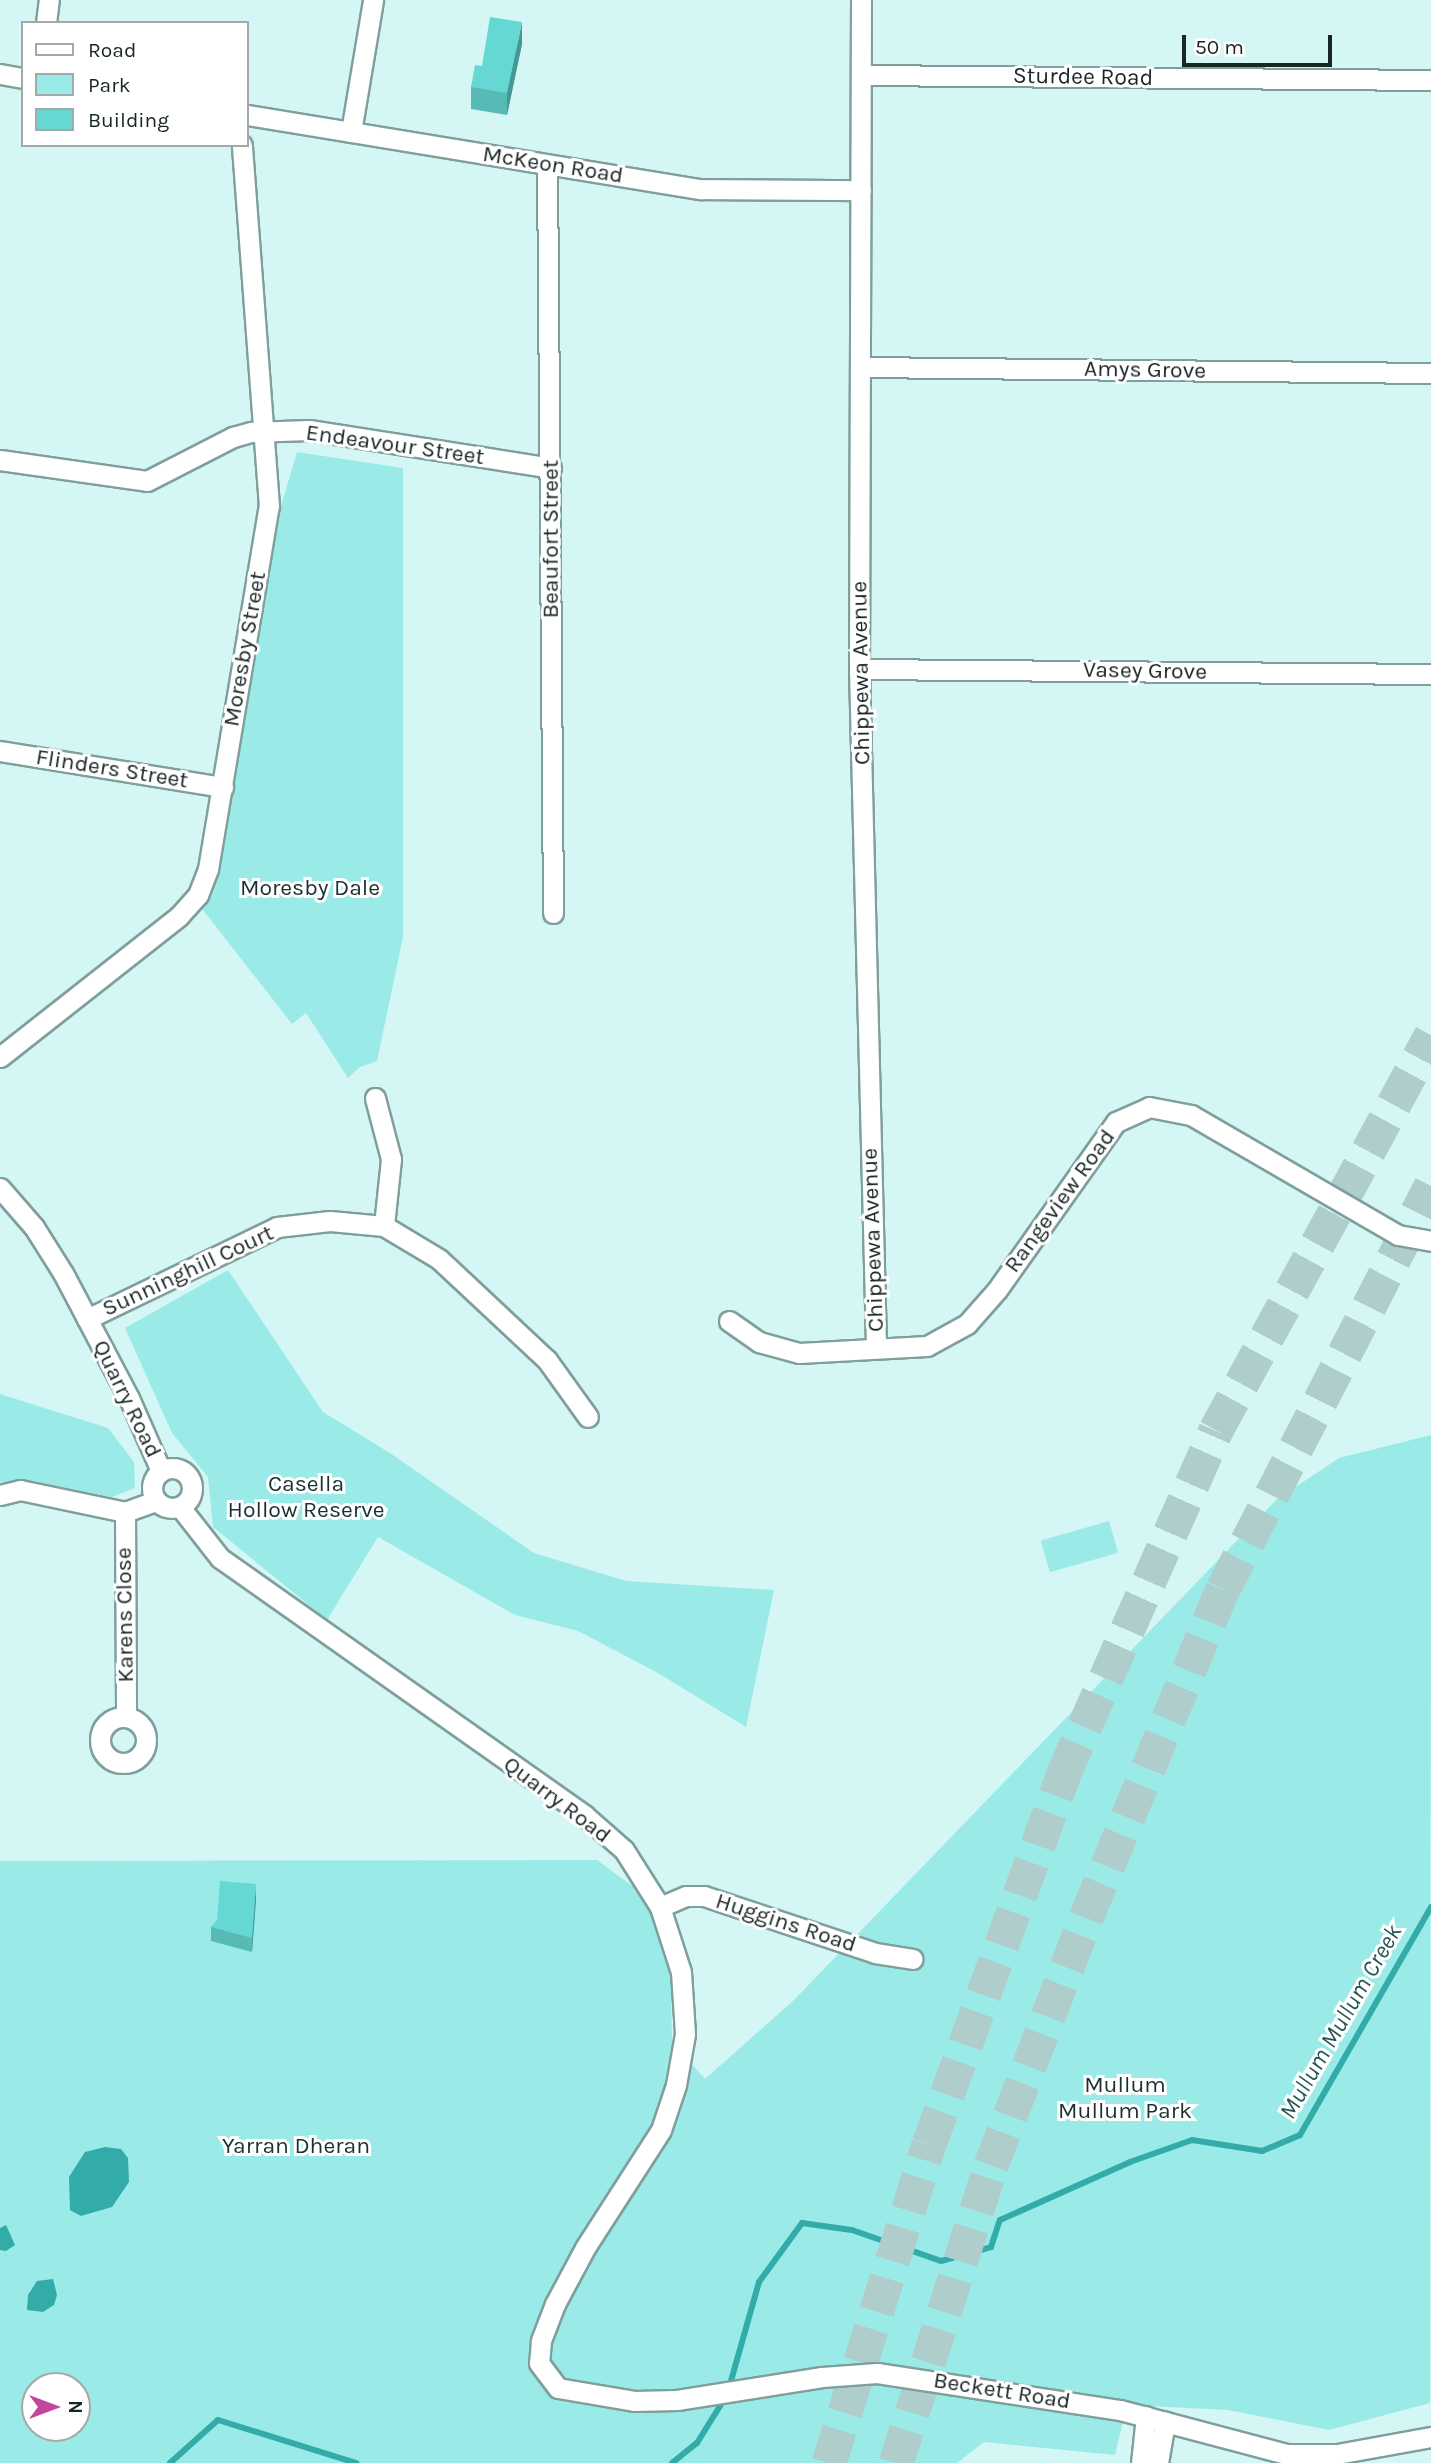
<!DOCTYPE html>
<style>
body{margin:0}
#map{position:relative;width:1431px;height:2463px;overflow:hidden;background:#d4f7f5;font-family:Karla,sans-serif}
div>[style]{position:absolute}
.green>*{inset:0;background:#9aebe7;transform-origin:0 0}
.water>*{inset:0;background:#33aca9}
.stream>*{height:6px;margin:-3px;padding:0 3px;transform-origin:3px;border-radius:3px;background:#33aca9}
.motorway-tunnel>*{height:35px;margin-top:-17.5px;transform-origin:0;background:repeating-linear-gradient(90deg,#afcdcb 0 35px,transparent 0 53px)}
.roads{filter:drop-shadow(2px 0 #7f9f9d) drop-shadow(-2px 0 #7f9f9d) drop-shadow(0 2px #7f9f9d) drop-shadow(0 -2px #7f9f9d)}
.minor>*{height:19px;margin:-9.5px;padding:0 9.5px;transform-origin:9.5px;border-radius:9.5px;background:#fff}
.minor>.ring{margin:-9.5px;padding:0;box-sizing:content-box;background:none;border:19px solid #fff;border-radius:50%}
.wall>*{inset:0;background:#58bab5}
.shaded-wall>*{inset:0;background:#479794}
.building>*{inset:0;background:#66d8d3}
span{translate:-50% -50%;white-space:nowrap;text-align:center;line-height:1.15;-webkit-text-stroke:6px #fff;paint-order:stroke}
.street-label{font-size:23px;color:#192625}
.park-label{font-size:23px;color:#1b302f}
.water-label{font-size:24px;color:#245654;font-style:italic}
.legend{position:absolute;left:21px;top:21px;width:228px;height:126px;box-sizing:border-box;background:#fff;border:2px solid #a3a8a8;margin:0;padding:9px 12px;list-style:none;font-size:21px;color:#192625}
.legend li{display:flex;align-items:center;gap:14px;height:35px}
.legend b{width:35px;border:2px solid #a3a8a8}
.north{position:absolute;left:21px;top:2372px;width:70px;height:70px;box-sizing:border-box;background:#fff;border:2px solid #a3a8a8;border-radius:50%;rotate:90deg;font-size:19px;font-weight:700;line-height:28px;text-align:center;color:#192625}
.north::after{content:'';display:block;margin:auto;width:24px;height:32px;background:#c0479a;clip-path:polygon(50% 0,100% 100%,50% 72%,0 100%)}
.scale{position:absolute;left:1182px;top:35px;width:150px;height:32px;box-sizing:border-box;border:4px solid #192625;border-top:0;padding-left:9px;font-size:21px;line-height:24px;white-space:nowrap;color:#192625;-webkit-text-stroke:5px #fff;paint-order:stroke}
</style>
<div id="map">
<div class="green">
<div style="clip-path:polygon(297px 452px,403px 468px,403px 937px,377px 1061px,360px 1067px,348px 1078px,306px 1013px,292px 1024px,203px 910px,213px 893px,231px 804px,276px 523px)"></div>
<div style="clip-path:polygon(228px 1270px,323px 1412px,390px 1453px,534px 1553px,626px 1581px,774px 1590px,746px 1727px,658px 1673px,578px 1631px,515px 1615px,378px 1537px,327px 1620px,213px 1527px,208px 1477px,172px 1433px,125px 1328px)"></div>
<div style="clip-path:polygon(0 1394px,108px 1428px,134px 1462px,135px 1488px,112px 1497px,50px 1485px,0 1482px)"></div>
<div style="clip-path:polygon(evenodd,1431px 1435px,1430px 2403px,1329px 2430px,1228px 2410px,1127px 2405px,1115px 2455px,984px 2442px,957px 2463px,0 2463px,0 1861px,597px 1860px,642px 1893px,655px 1919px,671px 1980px,672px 2042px,705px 2079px,794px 2000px,1276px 1500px,1339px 1458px,1431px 1435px,35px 2386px,77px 2386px,77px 2428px,35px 2428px,35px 2386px)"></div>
<div style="left:1109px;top:1521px;width:33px;height:71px;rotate:74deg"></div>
</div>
<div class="water">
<div style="clip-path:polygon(105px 2147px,121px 2149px,128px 2158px,129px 2182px,112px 2207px,81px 2216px,70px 2210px,69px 2177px,85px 2152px)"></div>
<div style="clip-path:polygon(6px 2225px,15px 2245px,6px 2251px,0 2250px,0 2228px)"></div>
<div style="clip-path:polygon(53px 2279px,57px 2295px,54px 2305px,43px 2312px,27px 2310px,28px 2295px,37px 2281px)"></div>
</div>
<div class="stream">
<div style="left:729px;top:2388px;width:110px;rotate:-74.2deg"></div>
<div style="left:759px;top:2282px;width:73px;rotate:-53.9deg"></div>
<div style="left:802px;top:2223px;width:50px;rotate:8deg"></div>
<div style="left:852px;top:2230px;width:94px;rotate:19.2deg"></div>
<div style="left:941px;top:2261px;width:52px;rotate:-15.6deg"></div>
<div style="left:991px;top:2247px;width:28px;rotate:-72deg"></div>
<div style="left:1000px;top:2220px;width:142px;rotate:-24deg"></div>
<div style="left:1130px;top:2162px;width:66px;rotate:-19.5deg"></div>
<div style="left:1192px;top:2140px;width:71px;rotate:8.9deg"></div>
<div style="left:1262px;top:2151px;width:41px;rotate:-22.8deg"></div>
<div style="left:1300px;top:2135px;width:263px;rotate:-60.1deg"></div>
<div style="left:170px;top:2463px;width:64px;rotate:-41.9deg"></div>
<div style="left:218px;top:2420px;width:145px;rotate:17.3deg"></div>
<div style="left:672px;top:2463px;width:32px;rotate:-39deg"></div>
<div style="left:697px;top:2443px;width:53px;rotate:-58.1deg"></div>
</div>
<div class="motorway-tunnel">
<div style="left:829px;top:2463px;width:334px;rotate:-72.6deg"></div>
<div style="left:929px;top:2144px;width:393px;rotate:-70deg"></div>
<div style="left:1063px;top:1775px;width:377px;rotate:-66.1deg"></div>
<div style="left:1216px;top:1430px;width:450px;rotate:-61.4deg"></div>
<div style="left:896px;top:2463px;width:313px;rotate:-72.3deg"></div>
<div style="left:991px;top:2165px;width:268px;rotate:-69deg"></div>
<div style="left:1087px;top:1915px;width:353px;rotate:-67.4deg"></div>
<div style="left:1223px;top:1589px;width:454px;rotate:-62.7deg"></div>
</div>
<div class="roads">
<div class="minor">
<div style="left:861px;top:0;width:669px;rotate:90.17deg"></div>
<div style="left:859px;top:669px;width:677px;rotate:88.56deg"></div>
<div style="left:46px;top:23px;width:23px;rotate:-83deg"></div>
<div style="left:0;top:74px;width:23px;rotate:10deg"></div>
<div style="left:861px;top:75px;width:570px;rotate:0.5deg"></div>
<div style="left:247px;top:115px;width:460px;rotate:9.3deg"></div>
<div style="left:701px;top:189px;width:160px;rotate:0.4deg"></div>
<div style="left:351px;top:132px;width:134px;rotate:-80.5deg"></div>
<div style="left:547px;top:165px;width:748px;rotate:89.54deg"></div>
<div style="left:860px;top:367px;width:571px;rotate:0.6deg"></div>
<div style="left:0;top:460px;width:148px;rotate:8.1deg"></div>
<div style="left:147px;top:481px;width:97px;rotate:-27.1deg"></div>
<div style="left:233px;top:437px;width:19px;rotate:-16deg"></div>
<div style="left:251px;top:432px;width:58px;rotate:-2deg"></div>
<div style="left:309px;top:430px;width:245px;rotate:8.9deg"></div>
<div style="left:859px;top:669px;width:572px;rotate:0.5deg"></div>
<div style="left:0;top:751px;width:226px;rotate:9.2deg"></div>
<div style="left:0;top:1057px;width:228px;rotate:-38.2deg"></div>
<div style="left:179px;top:916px;width:28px;rotate:-48deg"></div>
<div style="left:198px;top:895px;width:28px;rotate:-69deg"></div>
<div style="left:208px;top:869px;width:368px;rotate:-80.5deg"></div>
<div style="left:269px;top:506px;width:362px;rotate:-94.3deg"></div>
<div style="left:375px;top:1098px;width:63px;rotate:75.3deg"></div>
<div style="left:391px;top:1159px;width:67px;rotate:96deg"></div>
<div style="left:0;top:1188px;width:52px;rotate:48.9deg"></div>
<div style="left:34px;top:1227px;width:54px;rotate:57.8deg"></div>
<div style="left:63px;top:1273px;width:141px;rotate:62.2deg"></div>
<div style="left:129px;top:1398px;width:80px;rotate:66.3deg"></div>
<div style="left:87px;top:1319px;width:211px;rotate:-25.8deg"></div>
<div style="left:277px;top:1227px;width:53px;rotate:-6.5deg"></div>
<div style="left:330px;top:1221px;width:54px;rotate:5.3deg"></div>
<div style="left:384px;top:1226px;width:64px;rotate:31deg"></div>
<div style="left:439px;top:1259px;width:148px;rotate:43.1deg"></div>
<div style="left:547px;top:1360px;width:70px;rotate:54.3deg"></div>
<div style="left:729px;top:1321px;width:37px;rotate:35deg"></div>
<div style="left:759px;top:1342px;width:41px;rotate:15.4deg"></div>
<div style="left:799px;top:1353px;width:128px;rotate:-3.1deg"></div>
<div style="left:927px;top:1346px;width:46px;rotate:-28.8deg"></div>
<div style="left:967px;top:1324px;width:45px;rotate:-48.6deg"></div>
<div style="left:997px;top:1290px;width:206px;rotate:-54.7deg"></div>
<div style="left:1116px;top:1122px;width:36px;rotate:-24deg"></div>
<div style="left:1149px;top:1107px;width:43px;rotate:10.8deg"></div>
<div style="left:1191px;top:1115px;width:239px;rotate:30.1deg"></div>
<div style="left:1398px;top:1235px;width:34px;rotate:10deg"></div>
<div class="ring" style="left:152px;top:1468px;width:21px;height:21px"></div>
<div style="left:0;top:1495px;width:21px;rotate:-14deg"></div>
<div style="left:20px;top:1490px;width:107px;rotate:11.8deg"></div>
<div style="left:125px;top:1512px;width:33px;rotate:-20deg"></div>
<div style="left:180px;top:1507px;width:65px;rotate:51.9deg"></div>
<div style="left:220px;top:1558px;width:446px;rotate:35.2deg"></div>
<div style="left:584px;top:1815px;width:53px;rotate:41.2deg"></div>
<div style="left:624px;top:1850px;width:67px;rotate:57.7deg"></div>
<div style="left:660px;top:1907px;width:68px;rotate:72.1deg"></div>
<div style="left:681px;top:1972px;width:62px;rotate:86.3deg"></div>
<div style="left:685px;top:2034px;width:52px;rotate:100deg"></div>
<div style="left:676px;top:2085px;width:47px;rotate:108.4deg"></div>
<div style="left:661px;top:2130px;width:140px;rotate:122.8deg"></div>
<div style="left:585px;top:2248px;width:64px;rotate:118.2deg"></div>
<div style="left:555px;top:2304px;width:40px;rotate:111deg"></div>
<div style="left:541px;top:2341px;width:22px;rotate:95deg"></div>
<div style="left:539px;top:2363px;width:31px;rotate:53deg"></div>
<div style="left:558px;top:2388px;width:77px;rotate:9.7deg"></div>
<div style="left:634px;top:2401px;width:43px;rotate:-1.3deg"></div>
<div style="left:677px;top:2400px;width:147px;rotate:-9deg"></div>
<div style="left:822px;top:2377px;width:55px;rotate:-4.2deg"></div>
<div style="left:877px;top:2373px;width:246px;rotate:8.7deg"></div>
<div style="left:1120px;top:2410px;width:173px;rotate:14.8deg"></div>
<div style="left:1287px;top:2454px;width:50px"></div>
<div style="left:1337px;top:2454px;width:96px;rotate:-10.3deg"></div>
<div style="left:125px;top:1512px;width:205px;rotate:89.7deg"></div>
<div class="ring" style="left:100px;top:1717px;width:27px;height:27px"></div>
<div style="left:660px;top:1907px;width:28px;rotate:-23deg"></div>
<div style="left:686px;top:1896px;width:18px"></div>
<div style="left:704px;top:1896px;width:180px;rotate:18.4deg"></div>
<div style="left:875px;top:1953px;width:38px;rotate:9deg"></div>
<div style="left:1141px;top:2463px;width:47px;rotate:-83.9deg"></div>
<div style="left:1158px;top:2463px;width:42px;rotate:-80.3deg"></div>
</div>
</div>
<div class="wall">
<div style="clip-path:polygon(522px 44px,507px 115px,471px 109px,471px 87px,482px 66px)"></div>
<div style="clip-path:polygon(256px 1899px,252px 1952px,211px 1941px,211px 1927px)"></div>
</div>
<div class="shaded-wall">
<div style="clip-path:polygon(522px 22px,522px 44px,507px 115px,507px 93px)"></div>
<div style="clip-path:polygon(256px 1884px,256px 1899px,252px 1952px,252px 1938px)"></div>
</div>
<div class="building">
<div style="clip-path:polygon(490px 17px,522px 22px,507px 93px,471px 87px,475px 65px,482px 66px)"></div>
<div style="clip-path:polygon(220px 1881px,256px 1884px,252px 1938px,211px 1927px,217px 1920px)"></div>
</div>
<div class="street-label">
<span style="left:1083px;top:77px;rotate:1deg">Sturdee Road</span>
<span style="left:553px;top:165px;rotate:9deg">McKeon Road</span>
<span style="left:1145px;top:370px;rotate:1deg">Amys Grove</span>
<span style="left:395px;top:445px;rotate:8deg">Endeavour Street</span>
<span style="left:551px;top:539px;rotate:-90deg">Beaufort Street</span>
<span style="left:245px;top:649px;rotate:-80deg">Moresby Street</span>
<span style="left:1145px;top:671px;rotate:1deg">Vasey Grove</span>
<span style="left:861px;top:673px;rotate:-91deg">Chippewa Avenue</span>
<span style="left:112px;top:769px;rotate:9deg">Flinders Street</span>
<span style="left:1060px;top:1201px;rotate:-54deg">Rangeview Road</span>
<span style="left:873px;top:1240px;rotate:-92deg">Chippewa Avenue</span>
<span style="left:188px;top:1271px;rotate:-25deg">Sunninghill Court</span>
<span style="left:127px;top:1399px;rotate:64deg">Quarry Road</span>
<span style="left:125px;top:1615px;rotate:-91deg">Karens Close</span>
<span style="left:557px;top:1800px;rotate:37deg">Quarry Road</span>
<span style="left:786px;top:1923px;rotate:18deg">Huggins Road</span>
<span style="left:1002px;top:2391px;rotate:9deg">Beckett Road</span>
</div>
<div class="park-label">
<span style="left:310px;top:888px">Moresby Dale</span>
<span style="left:306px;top:1497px">Casella<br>Hollow Reserve</span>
<span style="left:1125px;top:2098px">Mullum<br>Mullum Park</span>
<span style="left:296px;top:2146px">Yarran Dheran</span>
</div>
<div class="water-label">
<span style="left:1341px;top:2022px;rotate:-60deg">Mullum Mullum Creek</span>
</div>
<ul class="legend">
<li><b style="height:9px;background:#fff"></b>Road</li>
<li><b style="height:19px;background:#9aebe7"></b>Park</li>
<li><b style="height:19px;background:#66d8d3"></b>Building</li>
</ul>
<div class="north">N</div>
<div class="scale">50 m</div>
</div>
